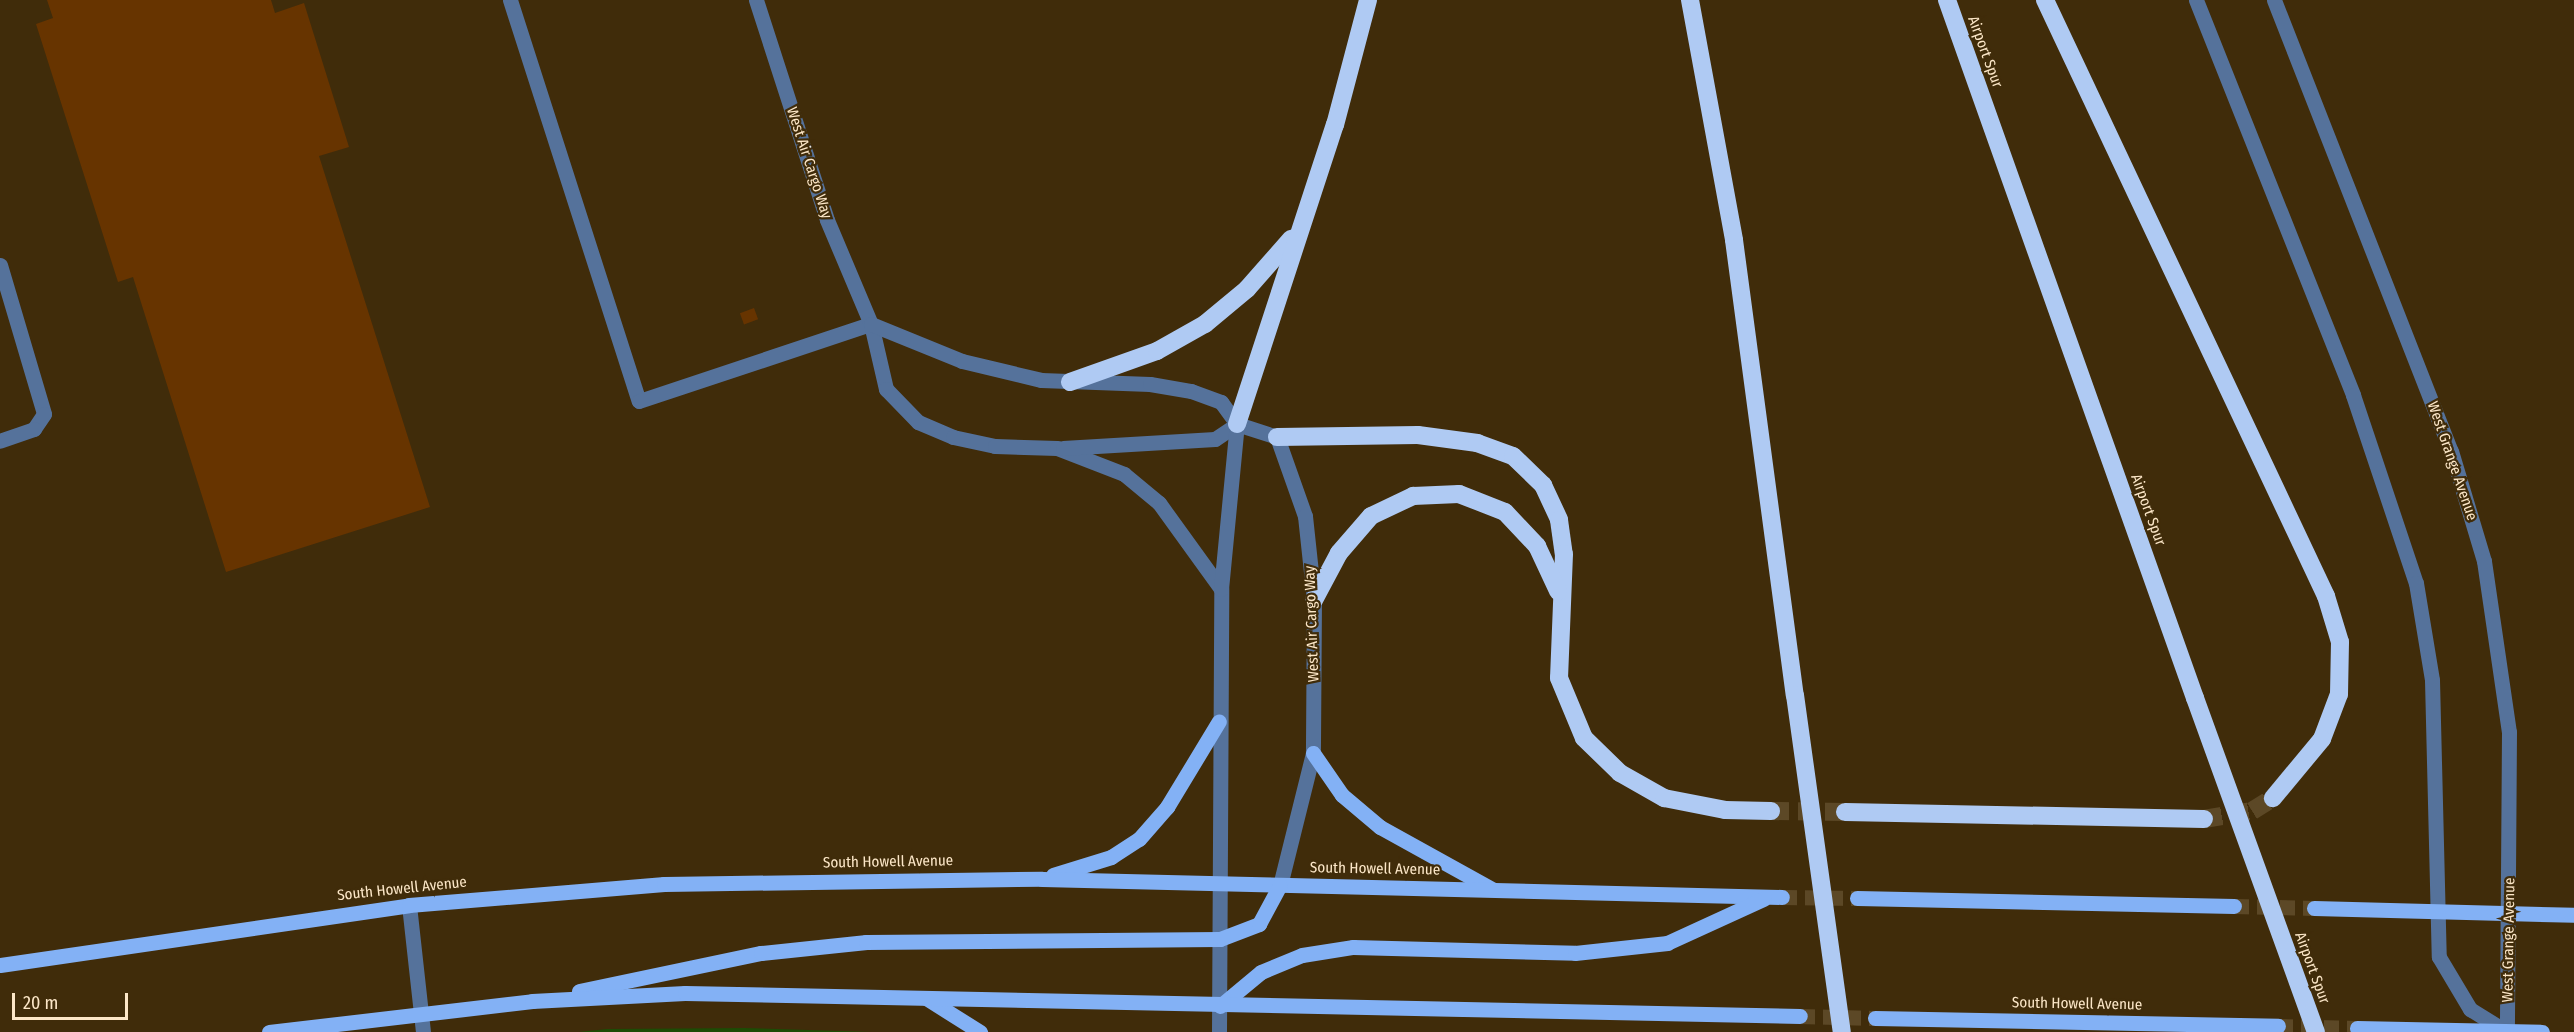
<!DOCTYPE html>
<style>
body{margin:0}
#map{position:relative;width:2574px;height:1032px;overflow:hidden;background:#402c0a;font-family:"Fira Sans Condensed",sans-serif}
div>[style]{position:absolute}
.green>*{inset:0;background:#1e4b05}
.building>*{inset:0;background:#673400;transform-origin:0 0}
.primary-tunnel>*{height:15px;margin-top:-7.5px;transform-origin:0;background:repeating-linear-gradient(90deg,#5c4826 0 15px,transparent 0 23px)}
.motorway-tunnel>*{height:18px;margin-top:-9px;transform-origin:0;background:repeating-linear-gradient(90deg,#5c4826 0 18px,transparent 0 27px)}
.service>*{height:15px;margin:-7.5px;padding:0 7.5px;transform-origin:7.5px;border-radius:7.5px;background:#55729b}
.minor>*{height:15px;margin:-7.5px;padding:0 7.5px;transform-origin:7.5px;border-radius:7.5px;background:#55729b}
.tertiary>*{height:15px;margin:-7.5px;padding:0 7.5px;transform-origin:7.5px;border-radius:7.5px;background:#55729b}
.primary>*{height:15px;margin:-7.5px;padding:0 7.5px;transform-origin:7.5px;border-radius:7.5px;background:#83b1f5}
.motorway>*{height:18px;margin:-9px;padding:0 9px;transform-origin:9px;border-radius:9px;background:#afcaf3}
.motorway-bridge>*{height:18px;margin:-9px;padding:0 9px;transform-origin:9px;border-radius:9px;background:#afcaf3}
span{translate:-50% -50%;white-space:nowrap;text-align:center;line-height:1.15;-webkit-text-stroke:4.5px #402c0a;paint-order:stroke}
.street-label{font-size:15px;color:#fce7c8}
.scale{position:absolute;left:12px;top:993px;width:116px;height:27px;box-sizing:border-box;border:3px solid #fce7c8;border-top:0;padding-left:8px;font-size:18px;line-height:21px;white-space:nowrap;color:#fce7c8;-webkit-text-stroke:4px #402c0a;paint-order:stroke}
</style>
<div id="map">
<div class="green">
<div style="clip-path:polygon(745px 1028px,871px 1032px,579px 1032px,607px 1029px)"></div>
</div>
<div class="building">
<div style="clip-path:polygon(47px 0,271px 0,275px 13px,304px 3px,349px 147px,319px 156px,430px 507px,226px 572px,133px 277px,118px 282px,36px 24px,53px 18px)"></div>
<div style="left:754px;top:308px;width:12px;height:15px;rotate:70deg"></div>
</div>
<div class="primary-tunnel">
<div style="left:1782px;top:897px;width:75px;rotate:0.8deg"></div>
<div style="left:2234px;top:906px;width:80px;rotate:1.4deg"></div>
<div style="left:1800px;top:1016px;width:75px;rotate:1.5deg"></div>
<div style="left:2278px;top:1026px;width:79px;rotate:1.5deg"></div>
</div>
<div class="motorway-tunnel">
<div style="left:1771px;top:811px;width:74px;rotate:0.8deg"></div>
<div style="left:2204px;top:819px;width:49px;rotate:-9.5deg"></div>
<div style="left:2252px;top:811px;width:25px;rotate:-32deg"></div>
</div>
<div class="service">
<div style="left:510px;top:0;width:421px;rotate:72.2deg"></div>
<div style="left:639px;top:401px;width:244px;rotate:-18.4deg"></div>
<div style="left:0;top:265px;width:155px;rotate:73.5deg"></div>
<div style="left:44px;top:414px;width:18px;rotate:124deg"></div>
<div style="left:34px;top:429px;width:36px;rotate:161deg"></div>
<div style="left:409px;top:905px;width:128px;rotate:83.7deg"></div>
</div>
<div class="minor">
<div style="left:756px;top:0;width:231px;rotate:72.1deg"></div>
<div style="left:827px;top:220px;width:113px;rotate:67.1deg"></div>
<div style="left:871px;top:324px;width:67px;rotate:77deg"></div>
<div style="left:886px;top:389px;width:46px;rotate:45.9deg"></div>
<div style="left:918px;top:422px;width:38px;rotate:23deg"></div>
<div style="left:953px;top:437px;width:43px;rotate:12.1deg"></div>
<div style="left:995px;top:446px;width:62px;rotate:1.8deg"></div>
<div style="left:1057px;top:448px;width:72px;rotate:21.2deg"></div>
<div style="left:1124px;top:474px;width:45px;rotate:39.6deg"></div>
<div style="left:1159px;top:503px;width:106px;rotate:54.2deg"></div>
<div style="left:871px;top:324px;width:98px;rotate:22.1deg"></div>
<div style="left:962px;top:361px;width:81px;rotate:13.5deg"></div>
<div style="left:1041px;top:380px;width:109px;rotate:2.1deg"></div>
<div style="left:1150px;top:384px;width:42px;rotate:9.7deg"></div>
<div style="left:1191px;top:391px;width:32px;rotate:20deg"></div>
<div style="left:1221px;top:402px;width:27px;rotate:54deg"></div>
<div style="left:1237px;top:424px;width:42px;rotate:18deg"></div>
<div style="left:1277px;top:437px;width:84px;rotate:70.5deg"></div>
<div style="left:1305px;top:516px;width:84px;rotate:83.9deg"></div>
<div style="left:1314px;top:600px;width:153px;rotate:90.4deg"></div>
<div style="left:1313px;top:753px;width:136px;rotate:104deg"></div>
<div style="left:1063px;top:448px;width:152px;rotate:-3.4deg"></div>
<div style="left:1215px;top:439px;width:27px;rotate:-34deg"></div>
<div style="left:1219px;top:1032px;width:443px;rotate:-89.7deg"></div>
<div style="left:1221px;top:589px;width:166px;rotate:-84.5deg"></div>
</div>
<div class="tertiary">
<div style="left:2196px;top:0;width:425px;rotate:68.3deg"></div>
<div style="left:2353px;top:395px;width:198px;rotate:71.5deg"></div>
<div style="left:2416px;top:583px;width:98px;rotate:80.6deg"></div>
<div style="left:2432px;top:680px;width:277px;rotate:88.6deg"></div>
<div style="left:2439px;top:957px;width:61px;rotate:59.2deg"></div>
<div style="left:2470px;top:1009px;width:44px;rotate:31.9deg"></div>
<div style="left:2274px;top:0;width:484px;rotate:68.6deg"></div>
<div style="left:2451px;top:451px;width:115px;rotate:73.3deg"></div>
<div style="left:2484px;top:561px;width:173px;rotate:81.7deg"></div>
<div style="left:2509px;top:732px;width:300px;rotate:90.4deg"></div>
</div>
<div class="primary">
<div style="left:1313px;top:753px;width:51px;rotate:55.4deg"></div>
<div style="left:1342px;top:795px;width:50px;rotate:40.1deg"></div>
<div style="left:1380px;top:827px;width:128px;rotate:29deg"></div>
<div style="left:1053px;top:875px;width:61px;rotate:-17.2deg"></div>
<div style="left:1111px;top:857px;width:33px;rotate:-33deg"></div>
<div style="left:1139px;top:839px;width:43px;rotate:-48.8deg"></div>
<div style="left:1167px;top:807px;width:100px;rotate:-58.8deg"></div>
<div style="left:1857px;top:898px;width:377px;rotate:1.2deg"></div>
<div style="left:2314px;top:908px;width:260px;rotate:1.5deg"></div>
<div style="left:0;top:965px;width:413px;rotate:-8.3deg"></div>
<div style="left:409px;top:905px;width:256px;rotate:-4.7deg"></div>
<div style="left:664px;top:884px;width:378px;rotate:-0.8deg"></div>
<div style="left:1042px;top:879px;width:740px;rotate:1.39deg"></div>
<div style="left:579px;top:991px;width:186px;rotate:-11.8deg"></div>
<div style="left:761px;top:953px;width:106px;rotate:-6deg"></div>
<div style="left:866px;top:942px;width:354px;rotate:-0.5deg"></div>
<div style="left:1220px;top:939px;width:42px;rotate:-21deg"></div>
<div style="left:1259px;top:924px;width:44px;rotate:-61.7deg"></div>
<div style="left:926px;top:998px;width:64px;rotate:32.2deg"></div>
<div style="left:1220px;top:1006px;width:53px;rotate:-39.7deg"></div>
<div style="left:1261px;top:972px;width:44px;rotate:-22.5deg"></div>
<div style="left:1302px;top:955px;width:52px;rotate:-8.9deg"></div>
<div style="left:1353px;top:947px;width:222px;rotate:1.5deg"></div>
<div style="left:1575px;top:953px;width:93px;rotate:-6.2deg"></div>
<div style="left:1667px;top:943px;width:106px;rotate:-24.6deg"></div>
<div style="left:1875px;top:1018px;width:403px;rotate:1.1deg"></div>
<div style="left:2357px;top:1028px;width:185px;rotate:1.2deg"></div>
<div style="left:269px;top:1032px;width:265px;rotate:-6.7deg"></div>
<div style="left:532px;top:1001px;width:153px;rotate:-3deg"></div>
<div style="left:685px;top:993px;width:1115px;rotate:1.18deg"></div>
</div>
<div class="motorway">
<div style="left:1690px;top:0;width:244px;rotate:79.6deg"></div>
<div style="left:1734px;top:240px;width:459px;rotate:82.4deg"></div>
<div style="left:1947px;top:0;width:741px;rotate:70.44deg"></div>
<div style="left:2045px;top:0;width:659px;rotate:64.76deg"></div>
<div style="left:2326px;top:596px;width:48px;rotate:73.1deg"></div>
<div style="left:2340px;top:642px;width:52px;rotate:91.1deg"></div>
<div style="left:2339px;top:694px;width:48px;rotate:110.7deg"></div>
<div style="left:2322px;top:739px;width:77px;rotate:129.7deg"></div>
<div style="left:1070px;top:382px;width:92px;rotate:-19.6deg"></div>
<div style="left:1157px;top:351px;width:55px;rotate:-29.4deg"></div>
<div style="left:1205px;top:324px;width:55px;rotate:-39.8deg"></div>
<div style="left:1247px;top:289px;width:67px;rotate:-48.7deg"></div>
<div style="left:1237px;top:424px;width:315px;rotate:-71.9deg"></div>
<div style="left:1335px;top:125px;width:129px;rotate:-75.2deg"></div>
<div style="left:1277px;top:437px;width:141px;rotate:-0.8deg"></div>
<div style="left:1418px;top:435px;width:60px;rotate:7.7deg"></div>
<div style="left:1477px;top:443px;width:38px;rotate:20deg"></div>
<div style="left:1513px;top:456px;width:42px;rotate:44deg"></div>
<div style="left:1543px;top:485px;width:38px;rotate:65deg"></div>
<div style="left:1559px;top:520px;width:34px;rotate:82deg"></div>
<div style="left:1564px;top:554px;width:124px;rotate:92.3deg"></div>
<div style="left:1559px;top:678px;width:65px;rotate:67.4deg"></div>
<div style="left:1584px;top:738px;width:50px;rotate:44.2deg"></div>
<div style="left:1620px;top:773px;width:51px;rotate:29.6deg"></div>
<div style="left:1664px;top:798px;width:62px;rotate:11.1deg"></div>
<div style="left:1725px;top:810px;width:46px;rotate:1.2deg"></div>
<div style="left:1314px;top:600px;width:53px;rotate:-62deg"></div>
<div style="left:1339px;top:553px;width:49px;rotate:-49.1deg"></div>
<div style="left:1371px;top:516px;width:47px;rotate:-25.5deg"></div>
<div style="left:1413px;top:496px;width:46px;rotate:-2.5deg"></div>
<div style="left:1459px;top:494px;width:49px;rotate:21.4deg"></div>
<div style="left:1505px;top:512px;width:47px;rotate:46.7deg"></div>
<div style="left:1537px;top:546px;width:50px;rotate:65deg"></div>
<div style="left:1845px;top:812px;width:359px;rotate:1.1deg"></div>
</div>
<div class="motorway-bridge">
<div style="left:1795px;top:695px;width:340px;rotate:82.1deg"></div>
<div style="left:2195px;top:698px;width:355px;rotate:70.1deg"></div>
</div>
<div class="street-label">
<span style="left:1985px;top:52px;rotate:70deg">Airport Spur</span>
<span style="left:809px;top:163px;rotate:72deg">West Air Cargo Way</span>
<span style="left:2452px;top:461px;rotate:71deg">West Grange Avenue</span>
<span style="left:2148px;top:510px;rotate:70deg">Airport Spur</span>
<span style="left:1312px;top:624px;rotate:-92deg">West Air Cargo Way</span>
<span style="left:888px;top:862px;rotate:-1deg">South Howell Avenue</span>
<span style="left:1375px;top:869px;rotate:1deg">South Howell Avenue</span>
<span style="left:402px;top:889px;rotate:-6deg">South Howell Avenue</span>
<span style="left:2509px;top:940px;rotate:-89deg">West Grange Avenue</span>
<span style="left:2312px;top:968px;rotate:70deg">Airport Spur</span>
<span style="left:2077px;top:1004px;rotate:1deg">South Howell Avenue</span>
</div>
<div class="scale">20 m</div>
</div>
